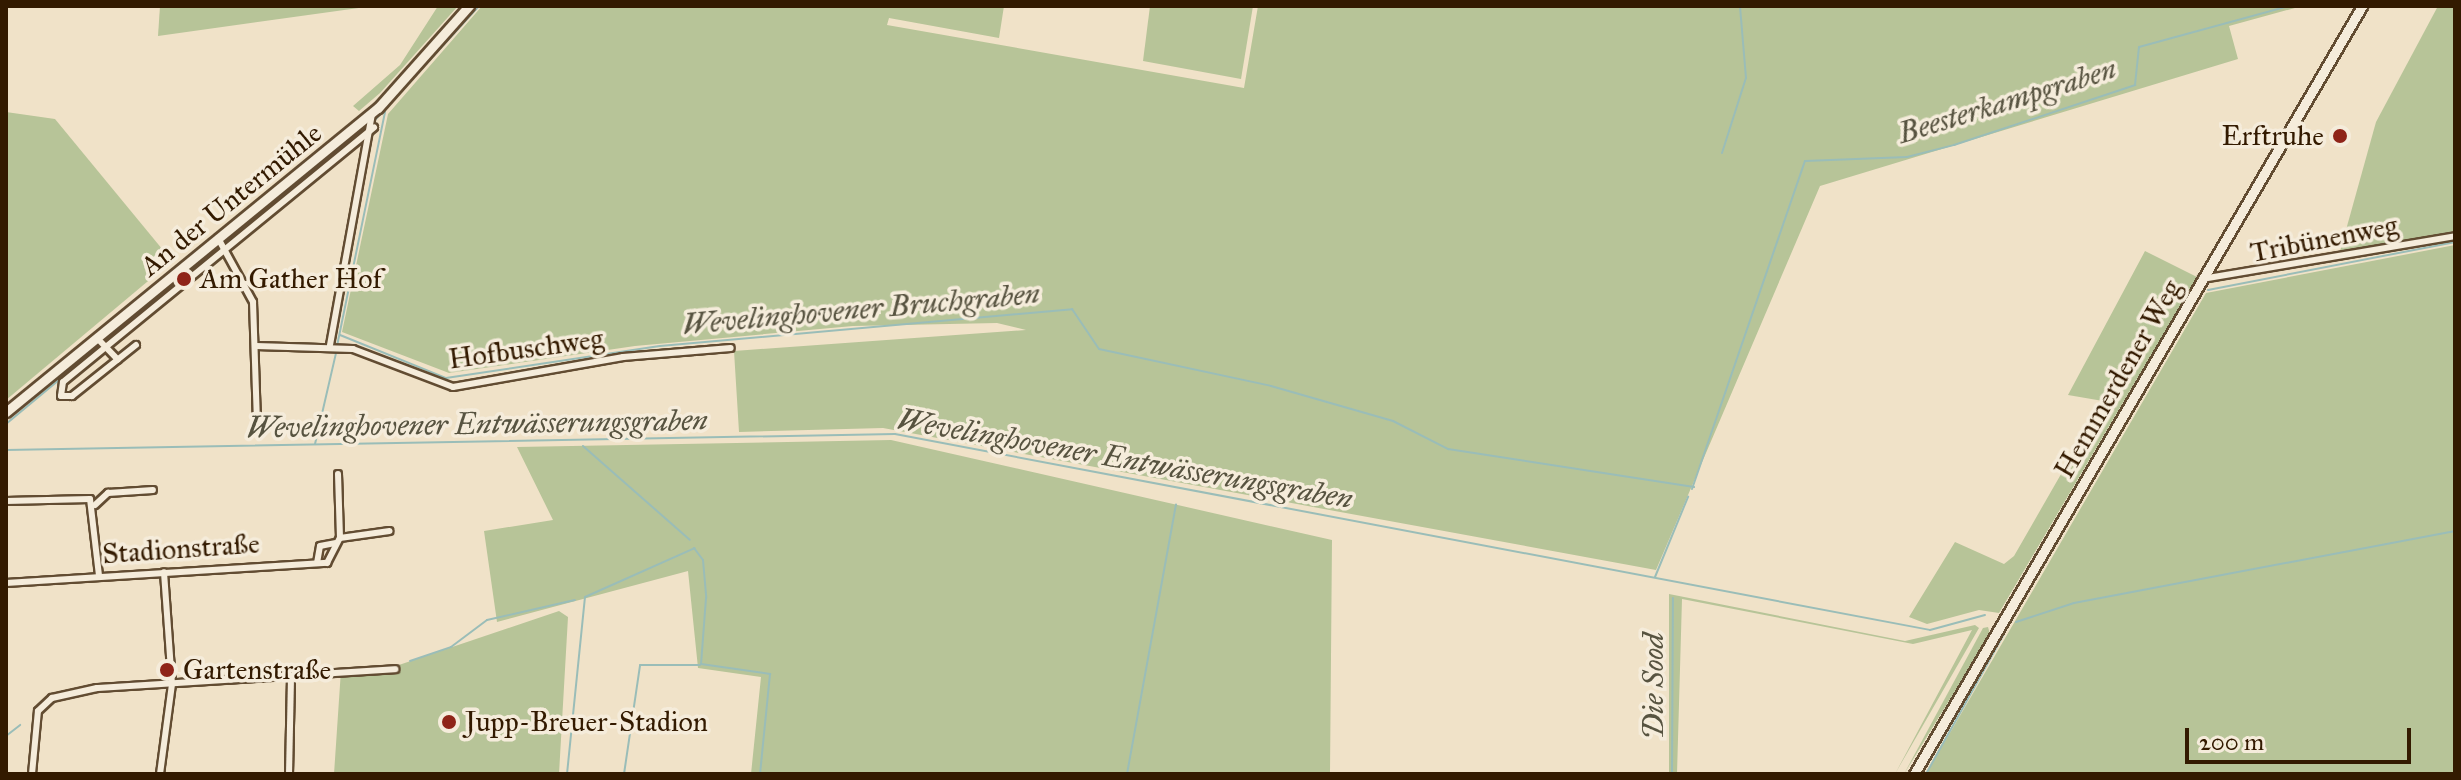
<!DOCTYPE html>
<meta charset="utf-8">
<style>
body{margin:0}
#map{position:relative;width:2461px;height:780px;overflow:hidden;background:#f0e2c8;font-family:"IM FELL Great Primer",serif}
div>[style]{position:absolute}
.green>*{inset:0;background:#b7c498}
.stream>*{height:2px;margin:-1px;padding:0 1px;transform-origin:1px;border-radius:1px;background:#9abdb8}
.roads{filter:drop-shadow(2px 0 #624c32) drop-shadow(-2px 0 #624c32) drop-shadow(0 2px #624c32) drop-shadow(0 -2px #624c32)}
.street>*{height:6px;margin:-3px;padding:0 3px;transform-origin:3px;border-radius:3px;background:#f5ecdb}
.secondary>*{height:9px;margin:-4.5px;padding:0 4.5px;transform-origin:4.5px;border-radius:4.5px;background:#f5ecdb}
.dots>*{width:22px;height:22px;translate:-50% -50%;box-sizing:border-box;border:4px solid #f5ecdb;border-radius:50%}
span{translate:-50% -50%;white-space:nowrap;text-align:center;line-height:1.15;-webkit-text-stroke:7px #f5ecdb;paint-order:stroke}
.poi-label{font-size:28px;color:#331a00}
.right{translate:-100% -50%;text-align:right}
.left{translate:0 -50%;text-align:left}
.street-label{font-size:28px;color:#331a00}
.water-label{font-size:30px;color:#575340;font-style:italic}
.frame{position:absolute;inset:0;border:8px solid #331a00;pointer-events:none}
.scale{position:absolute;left:2185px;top:728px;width:226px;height:36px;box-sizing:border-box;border:4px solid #331a00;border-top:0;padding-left:10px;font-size:24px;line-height:28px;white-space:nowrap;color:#331a00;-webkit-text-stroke:6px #f5ecdb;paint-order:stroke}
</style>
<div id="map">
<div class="green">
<div style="clip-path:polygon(160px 6px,373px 6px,158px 36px)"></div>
<div style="clip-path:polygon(438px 6px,458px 6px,380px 93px,359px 111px,353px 106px,400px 65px)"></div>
<div style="clip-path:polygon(482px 6px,1004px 6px,999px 38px,889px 18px,887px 25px,1244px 88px,1258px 6px,2302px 6px,2229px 26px,2238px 59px,1820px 186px,1656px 570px,883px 428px,739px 432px,734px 351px,1026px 330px,997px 323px,853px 326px,635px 346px,449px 373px,342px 332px,388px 114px)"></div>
<div style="clip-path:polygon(1150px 6px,1253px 6px,1241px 79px,1143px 61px)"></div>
<div style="clip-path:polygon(2438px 6px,2455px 6px,2455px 231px,2339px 255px,2376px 122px)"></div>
<div style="clip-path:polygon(6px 112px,55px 119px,172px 261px,6px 400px)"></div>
<div style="clip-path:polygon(2455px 245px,2455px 774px,1926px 774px,2206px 293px)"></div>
<div style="clip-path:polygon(2145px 251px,2197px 277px,1999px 613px,1979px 610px,1927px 624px,1909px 617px,1955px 542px,2004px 564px,2014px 556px,2103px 401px,2068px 395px)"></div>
<div style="clip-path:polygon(891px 440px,1332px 540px,1330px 774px,751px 774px,761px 677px,698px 668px,688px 571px,497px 622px,484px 531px,553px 520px,517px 447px)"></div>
<div style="clip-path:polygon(1669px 594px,1905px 641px,1975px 625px,1979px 628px,1895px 774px,1972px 630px,1913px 644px,1682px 599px,1677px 774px,1669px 774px)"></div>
<div style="clip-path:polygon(559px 611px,568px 617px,559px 774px,334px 774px,341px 670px,390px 668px)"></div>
<div style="clip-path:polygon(1988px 627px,1990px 634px,1904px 774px,1983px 628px)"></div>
</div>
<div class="stream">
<div style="left:374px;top:121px;width:156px;rotate:-47.6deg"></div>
<div style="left:1722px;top:153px;width:79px;rotate:-72.3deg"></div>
<div style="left:1746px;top:78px;width:72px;rotate:-94.8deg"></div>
<div style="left:226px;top:242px;width:183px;rotate:-39.2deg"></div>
<div style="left:2208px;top:290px;width:252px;rotate:-11deg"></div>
<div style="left:340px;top:335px;width:114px;rotate:22.1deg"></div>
<div style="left:446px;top:378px;width:216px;rotate:-8.5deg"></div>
<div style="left:660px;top:346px;width:414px;rotate:-5.1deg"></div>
<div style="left:1072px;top:309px;width:48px;rotate:56deg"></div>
<div style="left:1099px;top:349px;width:176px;rotate:12.1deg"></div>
<div style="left:1271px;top:386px;width:127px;rotate:16deg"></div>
<div style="left:1393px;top:421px;width:62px;rotate:27deg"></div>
<div style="left:1448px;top:449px;width:249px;rotate:8.8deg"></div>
<div style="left:108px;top:339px;width:145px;rotate:-39.4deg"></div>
<div style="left:337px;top:346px;width:239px;rotate:-78.4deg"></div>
<div style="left:6px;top:424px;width:122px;rotate:-39.7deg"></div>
<div style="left:315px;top:444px;width:93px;rotate:-77deg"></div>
<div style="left:583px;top:446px;width:142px;rotate:41.3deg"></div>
<div style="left:6px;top:450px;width:889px;rotate:-1.03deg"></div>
<div style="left:895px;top:434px;width:1053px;rotate:10.72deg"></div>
<div style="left:1930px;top:630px;width:57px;rotate:-15.3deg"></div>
<div style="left:1692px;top:489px;width:347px;rotate:-71deg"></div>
<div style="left:1805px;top:161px;width:102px;rotate:-2.2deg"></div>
<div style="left:1907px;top:157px;width:49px;rotate:-14.3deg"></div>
<div style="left:1954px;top:145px;width:191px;rotate:-18.3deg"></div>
<div style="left:2135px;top:85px;width:38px;rotate:-84deg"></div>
<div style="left:2139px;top:47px;width:156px;rotate:-15.3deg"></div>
<div style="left:694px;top:548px;width:15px;rotate:53deg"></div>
<div style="left:703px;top:560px;width:38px;rotate:85deg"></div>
<div style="left:706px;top:598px;width:66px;rotate:94.3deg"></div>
<div style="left:701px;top:664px;width:70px;rotate:8.2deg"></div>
<div style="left:770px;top:674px;width:100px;rotate:95.7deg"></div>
<div style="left:1655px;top:577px;width:87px;rotate:-67.6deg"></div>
<div style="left:2016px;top:622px;width:61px;rotate:-18.1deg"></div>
<div style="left:2074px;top:603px;width:388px;rotate:-10.7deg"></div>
<div style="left:410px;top:661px;width:43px;rotate:-18.9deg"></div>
<div style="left:451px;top:647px;width:45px;rotate:-36.9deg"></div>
<div style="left:487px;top:620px;width:90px;rotate:-12.8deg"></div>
<div style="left:6px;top:736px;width:18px;rotate:-38deg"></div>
<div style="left:567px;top:774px;width:178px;rotate:-84.2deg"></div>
<div style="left:585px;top:597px;width:120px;rotate:-24deg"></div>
<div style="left:624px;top:774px;width:110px;rotate:-81.6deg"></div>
<div style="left:640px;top:665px;width:60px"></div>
<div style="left:1127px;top:774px;width:274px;rotate:-79.7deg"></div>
<div style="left:1672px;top:774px;width:176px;rotate:-89.7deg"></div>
<div style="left:1926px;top:774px;width:160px;rotate:-60.9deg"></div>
</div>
<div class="roads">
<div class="street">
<div style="left:218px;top:238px;width:73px;rotate:61.3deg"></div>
<div style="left:253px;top:302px;width:123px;rotate:88.1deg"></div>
<div style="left:2202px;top:279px;width:257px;rotate:-9.6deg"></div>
<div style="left:97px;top:338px;width:30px;rotate:46deg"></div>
<div style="left:136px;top:345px;width:82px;rotate:141.4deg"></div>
<div style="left:72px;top:396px;width:11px;rotate:180deg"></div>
<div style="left:61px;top:396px;width:14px;rotate:-82deg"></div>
<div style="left:63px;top:382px;width:402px;rotate:-39.3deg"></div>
<div style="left:330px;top:345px;width:236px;rotate:-79.7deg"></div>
<div style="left:256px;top:346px;width:97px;rotate:1.8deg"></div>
<div style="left:353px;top:349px;width:107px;rotate:20.8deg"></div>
<div style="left:453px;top:387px;width:173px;rotate:-10deg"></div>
<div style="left:623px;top:357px;width:108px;rotate:-4.8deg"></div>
<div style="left:338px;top:474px;width:64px;rotate:88.2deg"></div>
<div style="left:6px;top:501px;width:84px;rotate:-1.4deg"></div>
<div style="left:90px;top:499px;width:78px;rotate:83.3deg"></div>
<div style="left:95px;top:505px;width:18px;rotate:-43deg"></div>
<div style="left:108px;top:493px;width:45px;rotate:-3.8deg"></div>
<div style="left:340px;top:538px;width:50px;rotate:-8deg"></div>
<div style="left:317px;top:563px;width:17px;rotate:-80deg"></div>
<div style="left:320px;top:546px;width:15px;rotate:-11deg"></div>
<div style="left:6px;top:583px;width:322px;rotate:-3.6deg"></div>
<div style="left:327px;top:563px;width:28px;rotate:-63deg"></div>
<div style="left:32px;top:774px;width:63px;rotate:-84.6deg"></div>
<div style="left:38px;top:711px;width:19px;rotate:-43deg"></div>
<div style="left:52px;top:698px;width:46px;rotate:-12.5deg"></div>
<div style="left:97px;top:688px;width:299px;rotate:-3.6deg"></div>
<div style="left:160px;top:774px;width:91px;rotate:-82.4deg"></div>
<div style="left:172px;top:684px;width:112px;rotate:-94.1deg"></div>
<div style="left:289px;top:774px;width:94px;rotate:-88.8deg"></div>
</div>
<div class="secondary">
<div style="left:6px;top:412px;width:480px;rotate:-39.3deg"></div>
<div style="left:378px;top:108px;width:137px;rotate:-48.3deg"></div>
<div style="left:1914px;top:774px;width:889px;rotate:-59.74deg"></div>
</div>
</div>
<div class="dots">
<div style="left:2340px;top:136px;background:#8f2418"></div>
<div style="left:184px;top:279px;background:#8f2418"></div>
<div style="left:167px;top:670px;background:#8f2418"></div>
<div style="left:449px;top:722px;background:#8f2418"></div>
</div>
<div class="poi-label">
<span class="right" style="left:2324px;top:136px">Erftruhe</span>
<span class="left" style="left:200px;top:279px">Am Gather Hof</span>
<span class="left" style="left:183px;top:670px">Gartenstraße</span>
<span class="left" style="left:465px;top:722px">Jupp-Breuer-Stadion</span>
</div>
<div class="street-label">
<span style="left:231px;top:200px;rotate:-39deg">An der Untermühle</span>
<span style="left:2324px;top:239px;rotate:-11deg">Tribünenweg</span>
<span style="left:526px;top:349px;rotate:-8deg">Hofbuschweg</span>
<span style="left:2118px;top:379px;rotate:-60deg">Hemmerdener Weg</span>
<span style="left:181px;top:549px;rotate:-4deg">Stadionstraße</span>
</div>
<div class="water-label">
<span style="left:2007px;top:101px;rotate:-17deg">Beesterkampgraben</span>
<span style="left:861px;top:309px;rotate:-5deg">Wevelinghovener Bruchgraben</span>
<span style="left:477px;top:424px;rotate:-1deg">Wevelinghovener Entwässerungsgraben</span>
<span style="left:1125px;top:459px;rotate:10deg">Wevelinghovener Entwässerungsgraben</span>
<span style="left:1653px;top:686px;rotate:-90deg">Die Sood</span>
</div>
<div class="frame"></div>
<div class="scale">200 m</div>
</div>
